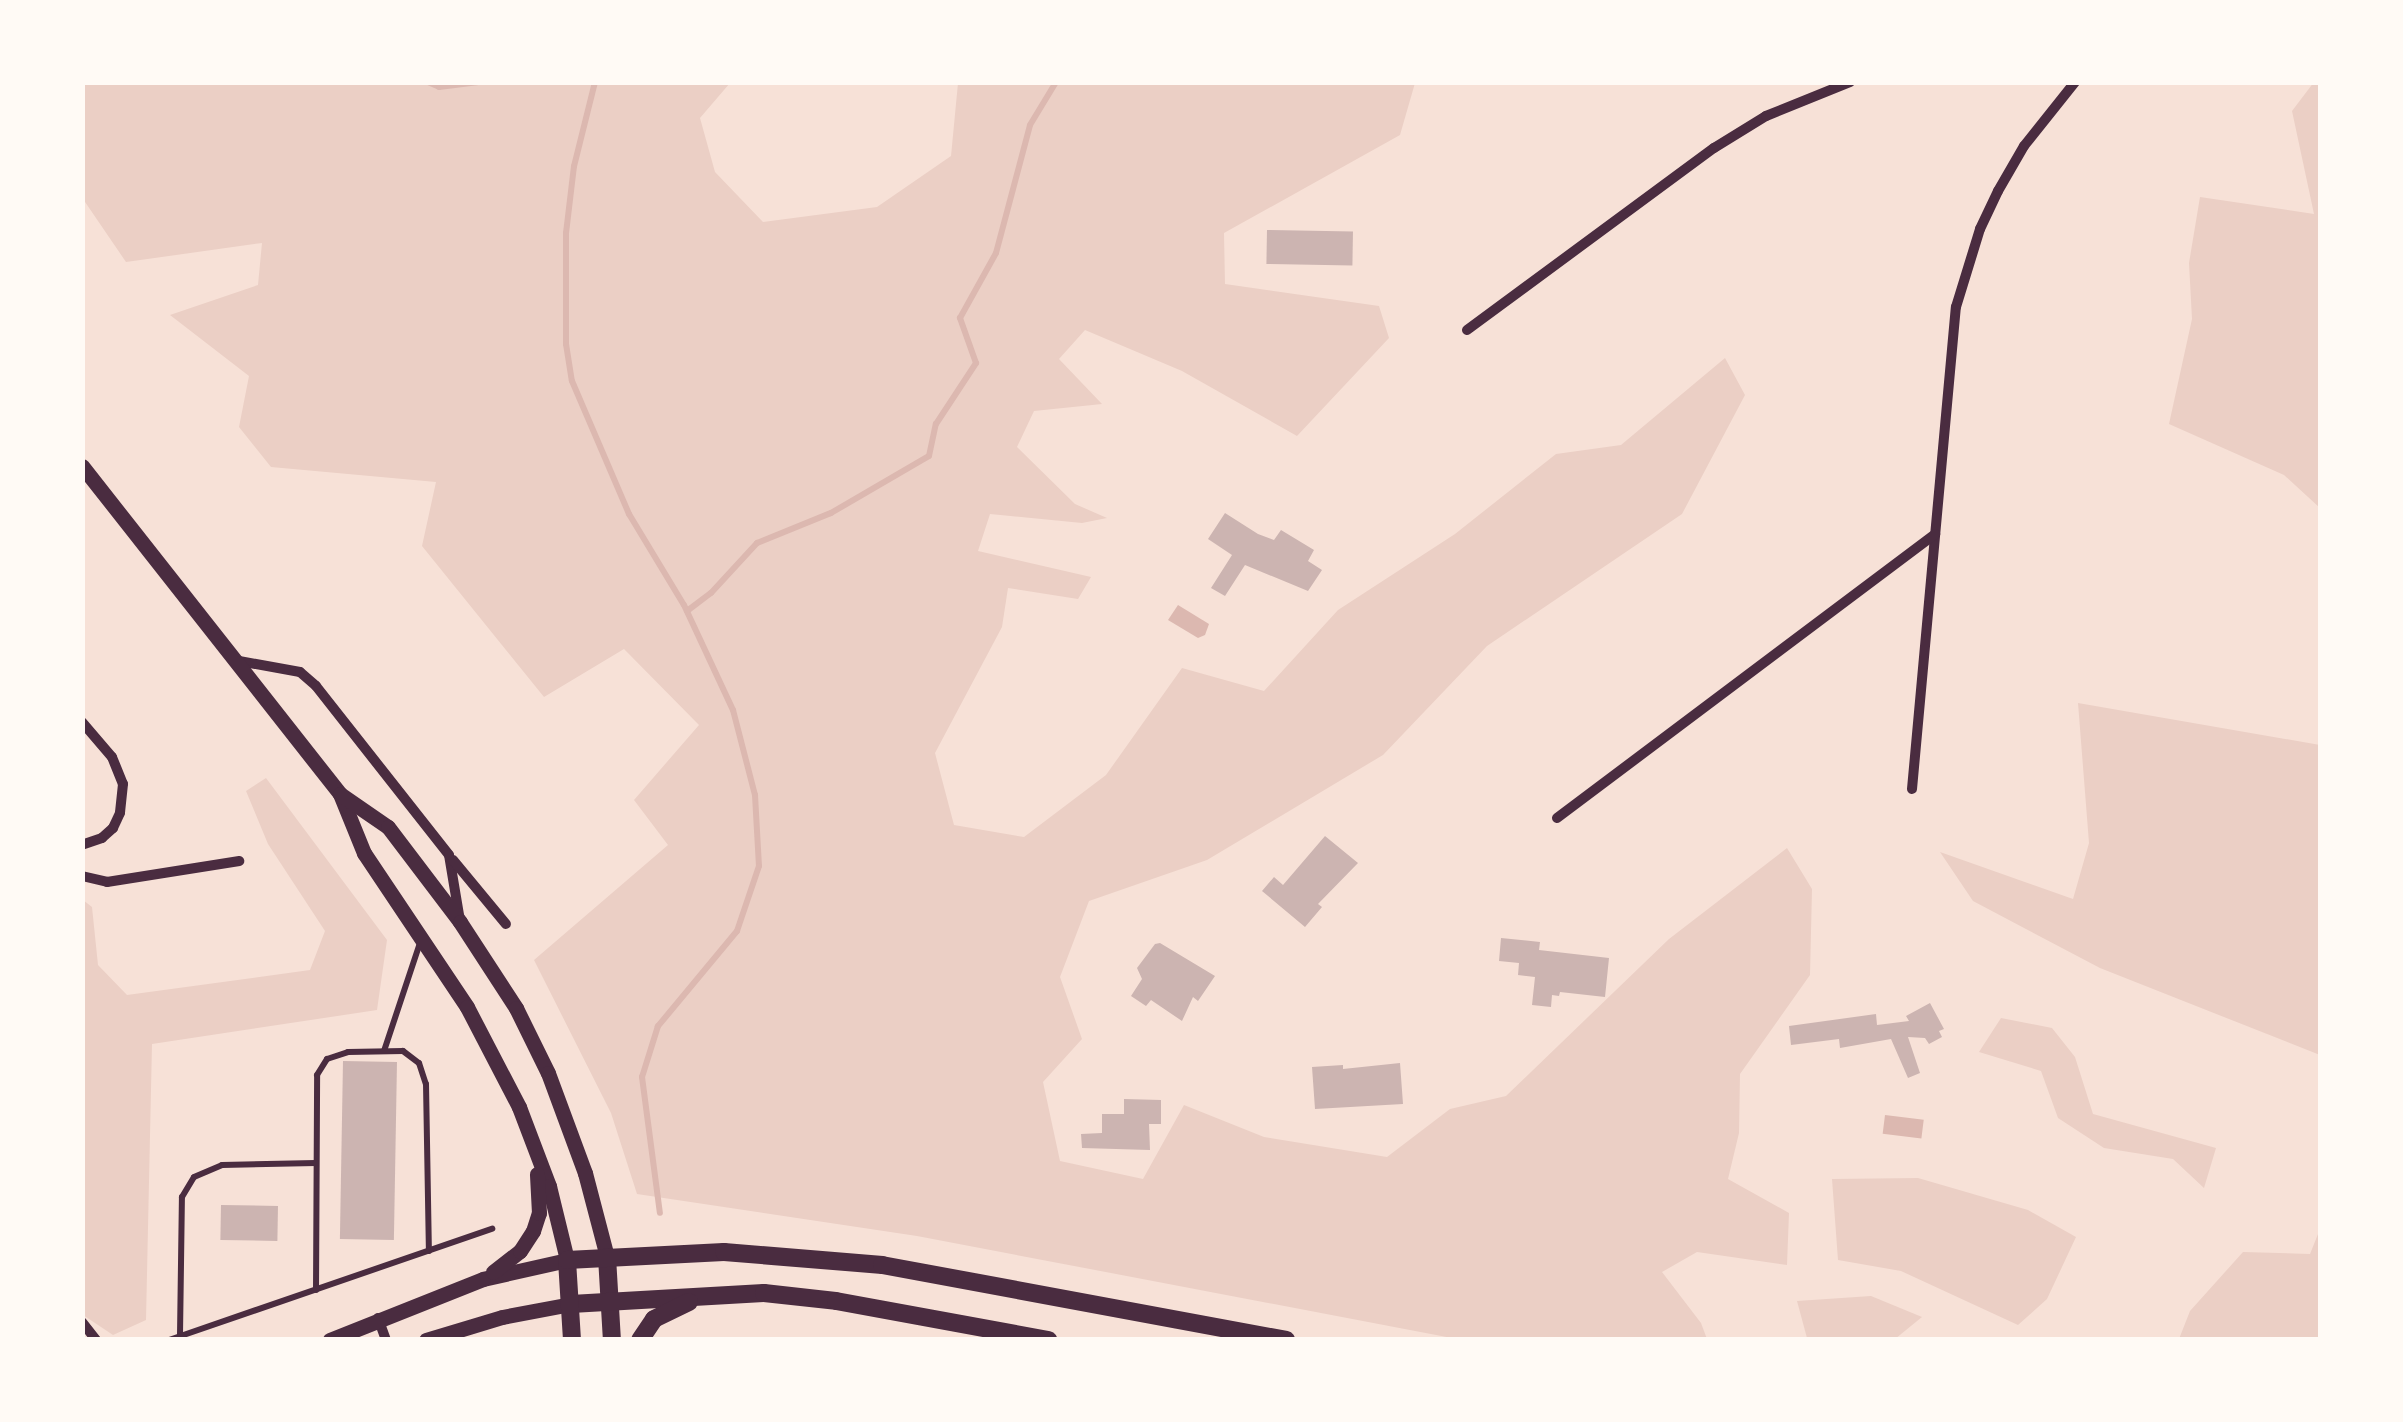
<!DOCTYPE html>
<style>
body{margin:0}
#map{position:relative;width:2403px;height:1422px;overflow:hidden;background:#f7e1d7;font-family:"DM Sans",sans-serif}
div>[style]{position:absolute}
.green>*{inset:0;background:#ebcfc5}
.water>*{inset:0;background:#dcb8b0;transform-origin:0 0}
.stream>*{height:6px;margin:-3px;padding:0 3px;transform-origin:3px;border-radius:3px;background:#dcb8b0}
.building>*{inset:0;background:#ccb4b1;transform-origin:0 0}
.service>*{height:6px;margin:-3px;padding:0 3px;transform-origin:3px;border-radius:3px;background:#4a2c40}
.minor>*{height:10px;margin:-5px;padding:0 5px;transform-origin:5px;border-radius:5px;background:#4a2c40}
.tertiary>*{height:15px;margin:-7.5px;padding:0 7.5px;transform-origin:7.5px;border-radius:7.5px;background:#4a2c40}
.secondary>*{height:18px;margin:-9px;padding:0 9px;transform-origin:9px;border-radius:9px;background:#4a2c40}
span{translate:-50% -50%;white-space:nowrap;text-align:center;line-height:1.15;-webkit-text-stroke:8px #fffaf5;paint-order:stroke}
.frame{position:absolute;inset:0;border:85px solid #fffaf5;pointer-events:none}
</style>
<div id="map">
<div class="green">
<div style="clip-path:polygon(2314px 82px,2320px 83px,2320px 508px,2284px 475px,2169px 424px,2192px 319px,2189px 263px,2200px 197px,2314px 214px,2292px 111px)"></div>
<div style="clip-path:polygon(82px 83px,730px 83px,700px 118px,715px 172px,763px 222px,877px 207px,951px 156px,958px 83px,1415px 83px,1400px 135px,1224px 233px,1225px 284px,1379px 306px,1389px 338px,1297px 436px,1182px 371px,1085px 330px,1059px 359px,1102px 404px,1034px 411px,1017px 447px,1075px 504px,1107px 518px,1082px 523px,990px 514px,978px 551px,1091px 577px,1078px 599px,1008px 588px,1002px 627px,935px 753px,954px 825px,1024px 837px,1106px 775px,1182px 668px,1264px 691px,1338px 610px,1455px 534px,1556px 454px,1621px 445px,1725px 358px,1745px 395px,1682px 514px,1487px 646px,1383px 755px,1207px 860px,1089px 901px,1060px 977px,1082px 1039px,1043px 1082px,1060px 1161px,1143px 1179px,1184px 1105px,1264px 1137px,1387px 1157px,1450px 1109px,1506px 1096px,1669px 939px,1787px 848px,1812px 889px,1810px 975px,1740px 1074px,1739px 1133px,1728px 1179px,1789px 1213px,1787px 1265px,1697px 1252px,1662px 1272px,1701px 1323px,1707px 1339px,1457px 1339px,917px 1236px,637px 1194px,611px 1113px,534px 960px,668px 845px,634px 800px,699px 725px,624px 649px,544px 697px,422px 546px,436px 482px,271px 467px,239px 427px,249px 376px,170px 315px,258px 285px,262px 243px,126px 262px,83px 199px)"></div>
<div style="clip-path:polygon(2078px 703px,2320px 745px,2320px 1055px,2100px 968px,1973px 901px,1940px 852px,2073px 899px,2089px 843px)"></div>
<div style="clip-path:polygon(266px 778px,387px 940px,377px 1010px,152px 1044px,146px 1320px,113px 1335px,83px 1315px,83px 900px,92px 907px,98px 965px,127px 995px,310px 970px,325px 931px,268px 844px,246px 791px)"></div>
<div style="clip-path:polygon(2001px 1018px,2052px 1028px,2075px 1057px,2093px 1114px,2216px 1148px,2204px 1188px,2173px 1159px,2104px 1148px,2058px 1118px,2041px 1071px,1979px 1052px)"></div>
<div style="clip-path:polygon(1918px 1178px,2028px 1210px,2076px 1237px,2047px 1299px,2018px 1325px,1901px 1271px,1838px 1260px,1832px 1179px)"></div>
<div style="clip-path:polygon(2320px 1229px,2320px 1339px,2179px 1339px,2190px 1311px,2243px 1252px,2310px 1254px)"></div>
<div style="clip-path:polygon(1871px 1296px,1922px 1317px,1895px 1339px,1807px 1338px,1797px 1301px)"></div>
</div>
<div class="water">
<div style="clip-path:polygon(1178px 605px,1209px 624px,1205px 635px,1198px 638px,1168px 620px)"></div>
<div style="left:1885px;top:1115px;width:39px;height:19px;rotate:7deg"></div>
</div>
<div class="stream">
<div style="left:428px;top:82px;width:12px;rotate:24deg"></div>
<div style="left:439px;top:87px;width:38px;rotate:-7deg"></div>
<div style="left:595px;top:82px;width:87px;rotate:104deg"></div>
<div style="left:574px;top:166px;width:67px;rotate:96.8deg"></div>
<div style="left:566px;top:233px;width:111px;rotate:90deg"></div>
<div style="left:566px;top:344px;width:37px;rotate:81deg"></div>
<div style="left:572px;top:381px;width:145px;rotate:66.8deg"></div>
<div style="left:629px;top:514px;width:106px;rotate:58.9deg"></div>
<div style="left:684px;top:605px;width:116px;rotate:65deg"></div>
<div style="left:733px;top:710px;width:88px;rotate:75.5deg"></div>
<div style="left:755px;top:795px;width:71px;rotate:86.8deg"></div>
<div style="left:759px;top:866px;width:69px;rotate:108.7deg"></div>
<div style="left:737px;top:931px;width:124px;rotate:129.7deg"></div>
<div style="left:658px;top:1026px;width:53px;rotate:107.4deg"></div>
<div style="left:642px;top:1077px;width:137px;rotate:82.5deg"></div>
<div style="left:687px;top:611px;width:30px;rotate:-37deg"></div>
<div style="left:711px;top:593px;width:68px;rotate:-47.4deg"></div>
<div style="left:757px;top:543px;width:80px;rotate:-22.1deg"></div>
<div style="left:831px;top:513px;width:113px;rotate:-30.2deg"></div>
<div style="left:929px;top:456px;width:33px;rotate:-78deg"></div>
<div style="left:936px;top:424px;width:73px;rotate:-56.7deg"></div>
<div style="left:976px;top:363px;width:48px;rotate:-109.6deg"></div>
<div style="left:960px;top:318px;width:74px;rotate:-61deg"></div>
<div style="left:996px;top:253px;width:132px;rotate:-75.1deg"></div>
<div style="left:1030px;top:125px;width:50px;rotate:-58.8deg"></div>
</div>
<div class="building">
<div style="left:1267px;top:230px;width:86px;height:34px;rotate:1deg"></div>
<div style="clip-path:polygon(1225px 513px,1258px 534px,1274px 540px,1281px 530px,1314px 550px,1308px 561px,1322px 570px,1308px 591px,1245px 565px,1225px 596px,1211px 588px,1232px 555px,1208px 539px)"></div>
<div style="clip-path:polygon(1325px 836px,1358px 863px,1318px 904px,1322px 907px,1305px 927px,1262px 891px,1274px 877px,1283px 885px)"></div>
<div style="clip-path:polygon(1501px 938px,1540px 942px,1539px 950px,1609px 958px,1605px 997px,1560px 992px,1559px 996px,1552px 995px,1551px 1007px,1532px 1005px,1535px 977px,1518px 975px,1519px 963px,1499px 961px)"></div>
<div style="clip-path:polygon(1160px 943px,1215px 976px,1198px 1001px,1193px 997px,1182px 1021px,1151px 1000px,1146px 1006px,1131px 996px,1142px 979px,1137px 968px,1155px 944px)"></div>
<div style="clip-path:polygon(1930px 1003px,1944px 1029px,1939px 1031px,1942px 1037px,1929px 1044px,1925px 1038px,1908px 1037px,1920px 1073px,1908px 1078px,1891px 1039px,1840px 1048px,1839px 1039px,1791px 1045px,1789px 1026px,1876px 1014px,1877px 1025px,1909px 1021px,1906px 1016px)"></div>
<div style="left:343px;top:1061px;width:54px;height:178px;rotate:1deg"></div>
<div style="clip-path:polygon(1400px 1063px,1403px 1104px,1315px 1109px,1312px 1067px,1343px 1065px,1343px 1069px)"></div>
<div style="clip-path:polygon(1124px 1099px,1161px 1100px,1161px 1124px,1149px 1124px,1150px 1150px,1082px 1148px,1081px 1134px,1102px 1133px,1102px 1114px,1124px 1114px)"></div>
<div style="left:221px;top:1205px;width:57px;height:35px;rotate:1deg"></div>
</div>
<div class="service">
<div style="left:384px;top:1051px;width:114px;rotate:-71.6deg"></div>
<div style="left:316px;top:1290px;width:215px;rotate:-89.7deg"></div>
<div style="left:317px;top:1075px;width:19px;rotate:-58deg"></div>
<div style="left:327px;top:1059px;width:22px;rotate:-18deg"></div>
<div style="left:348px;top:1052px;width:55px;rotate:-1deg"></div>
<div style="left:403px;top:1051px;width:20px;rotate:37deg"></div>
<div style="left:419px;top:1063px;width:22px;rotate:72deg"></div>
<div style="left:426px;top:1084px;width:167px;rotate:89deg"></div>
<div style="left:180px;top:1335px;width:138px;rotate:-89.2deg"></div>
<div style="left:182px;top:1197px;width:23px;rotate:-59deg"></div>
<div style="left:194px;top:1177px;width:30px;rotate:-23deg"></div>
<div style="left:222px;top:1165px;width:94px;rotate:-1.2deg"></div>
<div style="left:169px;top:1340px;width:342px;rotate:-19deg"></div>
</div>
<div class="minor">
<div style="left:1467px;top:330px;width:307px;rotate:-36.4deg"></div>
<div style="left:1714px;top:148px;width:61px;rotate:-31.6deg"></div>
<div style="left:1766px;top:116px;width:91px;rotate:-22deg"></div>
<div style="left:239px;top:661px;width:62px;rotate:10.2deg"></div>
<div style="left:300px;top:672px;width:21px;rotate:41deg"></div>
<div style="left:316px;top:686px;width:215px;rotate:51.8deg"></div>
<div style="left:449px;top:855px;width:67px;rotate:80.5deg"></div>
<div style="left:82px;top:722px;width:46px;rotate:49.4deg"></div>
<div style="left:112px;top:757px;width:29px;rotate:68deg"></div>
<div style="left:123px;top:784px;width:29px;rotate:96deg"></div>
<div style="left:120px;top:813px;width:17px;rotate:115deg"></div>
<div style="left:113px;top:828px;width:15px;rotate:138deg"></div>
<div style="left:102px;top:838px;width:21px;rotate:161deg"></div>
<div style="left:1912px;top:789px;width:484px;rotate:-84.8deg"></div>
<div style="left:1956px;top:307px;width:82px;rotate:-72.9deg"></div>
<div style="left:1980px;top:229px;width:42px;rotate:-64.7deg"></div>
<div style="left:1998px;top:191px;width:52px;rotate:-60deg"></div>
<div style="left:2024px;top:146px;width:82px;rotate:-51.4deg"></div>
<div style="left:1557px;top:818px;width:473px;rotate:-36.9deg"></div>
<div style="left:453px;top:860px;width:83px;rotate:50.4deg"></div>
<div style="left:82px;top:876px;width:26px;rotate:13deg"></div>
<div style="left:107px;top:882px;width:134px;rotate:-9deg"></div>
<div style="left:378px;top:1318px;width:23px;rotate:70deg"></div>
<div style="left:82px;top:1322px;width:23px;rotate:52deg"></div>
</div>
<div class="tertiary">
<div style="left:82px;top:466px;width:417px;rotate:51.8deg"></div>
<div style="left:340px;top:794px;width:64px;rotate:67.9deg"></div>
<div style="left:364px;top:853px;width:185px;rotate:56.2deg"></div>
<div style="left:467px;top:1007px;width:113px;rotate:62.5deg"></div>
<div style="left:519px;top:1107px;width:85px;rotate:69.2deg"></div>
<div style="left:549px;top:1186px;width:76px;rotate:76.3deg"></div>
<div style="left:567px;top:1260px;width:86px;rotate:167.3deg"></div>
<div style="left:483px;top:1279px;width:165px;rotate:158.3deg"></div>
<div style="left:340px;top:794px;width:58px;rotate:34.5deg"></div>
<div style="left:388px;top:827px;width:119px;rotate:52.8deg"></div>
<div style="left:460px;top:922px;width:103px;rotate:56.9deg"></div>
<div style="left:516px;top:1008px;width:72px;rotate:63.8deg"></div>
<div style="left:548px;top:1073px;width:107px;rotate:69.7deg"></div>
<div style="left:585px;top:1173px;width:87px;rotate:75.3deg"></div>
<div style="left:493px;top:1272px;width:34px;rotate:-38deg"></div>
<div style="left:520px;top:1251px;width:24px;rotate:-57deg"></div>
<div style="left:533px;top:1231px;width:19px;rotate:-72deg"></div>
<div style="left:539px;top:1213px;width:39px;rotate:-93deg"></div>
<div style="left:426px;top:1340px;width:79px;rotate:-16.8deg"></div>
<div style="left:502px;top:1317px;width:70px;rotate:-10.7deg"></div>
</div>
<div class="secondary">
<div style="left:607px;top:1257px;width:83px;rotate:86.6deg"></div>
<div style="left:571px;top:1304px;width:193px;rotate:-3.3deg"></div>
<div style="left:764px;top:1293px;width:72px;rotate:6.3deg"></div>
<div style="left:836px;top:1301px;width:216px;rotate:10.4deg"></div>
<div style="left:572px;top:1340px;width:80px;rotate:-93.6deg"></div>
<div style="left:567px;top:1260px;width:157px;rotate:-2.9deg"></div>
<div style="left:724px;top:1252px;width:159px;rotate:4.7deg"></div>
<div style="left:882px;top:1265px;width:411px;rotate:10.5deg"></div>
<div style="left:640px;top:1340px;width:25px;rotate:-56deg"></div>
<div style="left:654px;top:1319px;width:39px;rotate:-26deg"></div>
</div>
<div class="frame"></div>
</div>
